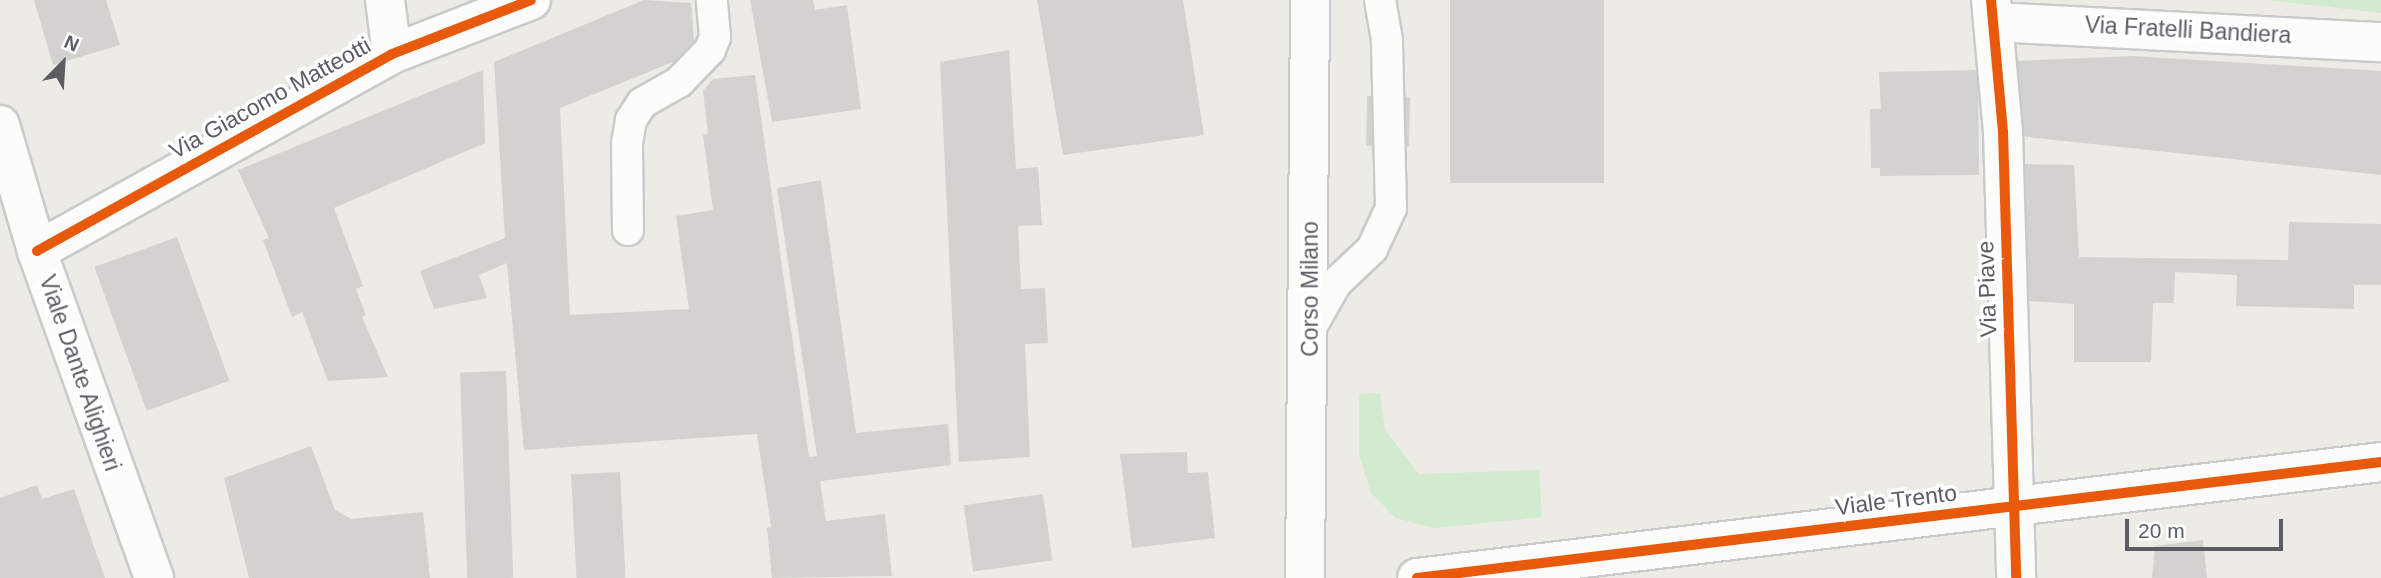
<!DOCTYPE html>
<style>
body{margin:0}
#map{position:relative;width:2381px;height:578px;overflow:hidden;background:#ecebe5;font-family:Arial,sans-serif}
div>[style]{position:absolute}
.green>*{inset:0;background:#d2eace}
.building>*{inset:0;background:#d3d2cf;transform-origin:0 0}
.roads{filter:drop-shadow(2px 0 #c9cac9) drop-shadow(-2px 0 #c9cac9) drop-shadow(0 2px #c9cac9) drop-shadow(0 -2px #c9cac9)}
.service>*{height:30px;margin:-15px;padding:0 15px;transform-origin:15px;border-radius:15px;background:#fcfcfb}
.minor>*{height:38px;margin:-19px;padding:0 19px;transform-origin:19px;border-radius:19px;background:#fcfcfb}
.secondary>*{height:38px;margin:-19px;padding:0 19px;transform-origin:19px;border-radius:19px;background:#fcfcfb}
.cycleway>*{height:10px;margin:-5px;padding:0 5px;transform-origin:5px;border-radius:5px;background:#e8590c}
span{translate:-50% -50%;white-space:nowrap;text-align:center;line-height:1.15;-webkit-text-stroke:7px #fff;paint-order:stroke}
.street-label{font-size:23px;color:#5a5e64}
.north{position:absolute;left:28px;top:28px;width:70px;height:70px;-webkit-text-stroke:5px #fff;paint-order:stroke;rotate:24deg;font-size:19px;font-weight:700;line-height:28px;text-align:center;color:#5a5e64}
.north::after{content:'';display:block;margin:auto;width:24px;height:32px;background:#5a5e64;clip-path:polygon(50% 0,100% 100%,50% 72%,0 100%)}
.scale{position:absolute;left:2125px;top:519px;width:158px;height:32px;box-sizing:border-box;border:4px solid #5a5e64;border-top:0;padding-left:9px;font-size:21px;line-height:24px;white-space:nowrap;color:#5a5e64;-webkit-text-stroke:5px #fff;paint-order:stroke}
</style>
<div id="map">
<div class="green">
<div style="clip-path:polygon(2269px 0,2381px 0,2381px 13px)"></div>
<div style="clip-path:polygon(1380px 393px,1385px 430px,1419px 474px,1539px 470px,1542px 517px,1434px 528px,1396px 518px,1371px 493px,1359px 453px,1359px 394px)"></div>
</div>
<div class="building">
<div style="clip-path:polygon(34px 0,106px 0,120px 45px,53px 65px)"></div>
<div style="clip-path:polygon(644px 0,691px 3px,695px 53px,560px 108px,570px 315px,689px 309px,676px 216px,713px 210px,703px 135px,708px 134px,703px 91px,713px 79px,755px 75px,809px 457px,817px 456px,777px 188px,821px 180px,856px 433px,948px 424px,951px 465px,820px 481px,826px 521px,885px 514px,892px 576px,772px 578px,767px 528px,771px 527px,757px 434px,524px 450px,507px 263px,479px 275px,487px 298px,434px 309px,420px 271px,505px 238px,494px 62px)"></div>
<div style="clip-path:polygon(750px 0,813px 0,815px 10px,847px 5px,861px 109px,772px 122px)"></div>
<div style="clip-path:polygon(1037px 0,1183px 0,1204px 135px,1063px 155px)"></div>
<div style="left:1450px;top:0;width:154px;height:183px"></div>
<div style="clip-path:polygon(1009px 50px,1016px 169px,1038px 167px,1042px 225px,1018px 226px,1021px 289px,1045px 288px,1048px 343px,1025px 344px,1030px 457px,959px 462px,940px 62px)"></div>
<div style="clip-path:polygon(2132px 56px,2381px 71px,2381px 175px,2019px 136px,2015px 61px)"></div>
<div style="clip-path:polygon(483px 70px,485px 143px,334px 208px,363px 286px,356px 289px,366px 315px,362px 317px,388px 377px,328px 381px,302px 312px,292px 317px,263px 240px,269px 238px,238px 170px)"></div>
<div style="clip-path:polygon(1978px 70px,1979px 175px,1880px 176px,1880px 168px,1871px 168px,1870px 109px,1881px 109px,1879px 72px)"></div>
<div style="left:1367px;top:96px;width:43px;height:50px;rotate:1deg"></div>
<div style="clip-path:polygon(2024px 164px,2074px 165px,2079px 257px,2288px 260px,2289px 222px,2381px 224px,2381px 285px,2354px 285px,2354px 309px,2236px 306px,2237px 275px,2175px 272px,2174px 303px,2153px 303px,2151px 362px,2074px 362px,2074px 304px,2029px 301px)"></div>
<div style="left:177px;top:237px;width:153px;height:88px;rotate:70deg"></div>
<div style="left:506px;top:371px;width:207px;height:46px;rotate:88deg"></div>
<div style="clip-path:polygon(311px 446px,335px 510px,351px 519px,423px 512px,430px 578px,249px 578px,224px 478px)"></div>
<div style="clip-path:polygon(1187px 452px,1188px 473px,1208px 472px,1215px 538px,1132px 548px,1120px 454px)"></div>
<div style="left:620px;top:472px;width:106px;height:49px;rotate:87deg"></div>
<div style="clip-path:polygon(37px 485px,42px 499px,74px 489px,105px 578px,0 578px,0 498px)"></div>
<div style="left:1043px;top:494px;width:67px;height:80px;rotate:82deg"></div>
<div style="clip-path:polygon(2203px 540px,2207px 578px,2152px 578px,2155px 546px)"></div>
</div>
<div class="roads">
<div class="service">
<div style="left:628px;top:230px;width:87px;rotate:-90.7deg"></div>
<div style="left:627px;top:143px;width:23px;rotate:-80deg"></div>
<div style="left:631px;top:120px;width:20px;rotate:-57deg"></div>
<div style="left:642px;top:103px;width:43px;rotate:-29.6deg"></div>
<div style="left:679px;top:82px;width:45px;rotate:-45.9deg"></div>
<div style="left:710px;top:50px;width:14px;rotate:-69deg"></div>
<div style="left:715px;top:37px;width:37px;rotate:-95deg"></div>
<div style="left:1310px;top:329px;width:53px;rotate:-60.5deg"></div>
<div style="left:1336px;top:283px;width:50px;rotate:-43.4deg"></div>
<div style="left:1372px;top:249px;width:45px;rotate:-65.1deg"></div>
<div style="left:1391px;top:208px;width:168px;rotate:-91.4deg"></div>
<div style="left:1387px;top:40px;width:41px;rotate:-99.9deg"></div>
</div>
<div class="minor">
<div style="left:385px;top:0;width:54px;rotate:82.6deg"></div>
<div style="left:1991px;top:0;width:133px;rotate:84.8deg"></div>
<div style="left:2003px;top:132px;width:446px;rotate:88.3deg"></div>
<div style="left:1994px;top:22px;width:388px;rotate:3deg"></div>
<div style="left:0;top:125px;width:131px;rotate:73.6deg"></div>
<div style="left:37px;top:251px;width:347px;rotate:70.3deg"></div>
<div style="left:37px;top:251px;width:406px;rotate:-29deg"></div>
<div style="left:392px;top:54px;width:149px;rotate:-21.2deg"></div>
<div style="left:1417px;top:578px;width:971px;rotate:-6.86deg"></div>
</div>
<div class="secondary">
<div style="left:1305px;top:578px;width:578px;rotate:-89.5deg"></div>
</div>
</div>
<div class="cycleway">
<div style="left:1991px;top:0;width:133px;rotate:84.8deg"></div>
<div style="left:2003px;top:132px;width:446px;rotate:88.3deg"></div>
<div style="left:37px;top:251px;width:406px;rotate:-29deg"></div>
<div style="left:392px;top:54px;width:149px;rotate:-21.2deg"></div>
<div style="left:1417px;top:578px;width:971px;rotate:-6.86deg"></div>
</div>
<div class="street-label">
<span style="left:2188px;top:30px;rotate:3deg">Via Fratelli Bandiera</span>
<span style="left:270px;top:98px;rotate:-29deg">Via Giacomo Matteotti</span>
<span style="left:1310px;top:289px;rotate:-90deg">Corso Milano</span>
<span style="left:1987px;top:289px;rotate:-92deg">Via Piave</span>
<span style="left:80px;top:373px;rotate:71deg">Viale Dante Alighieri</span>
<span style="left:1896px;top:500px;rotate:-7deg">Viale Trento</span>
</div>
<div class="north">N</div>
<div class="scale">20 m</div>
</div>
